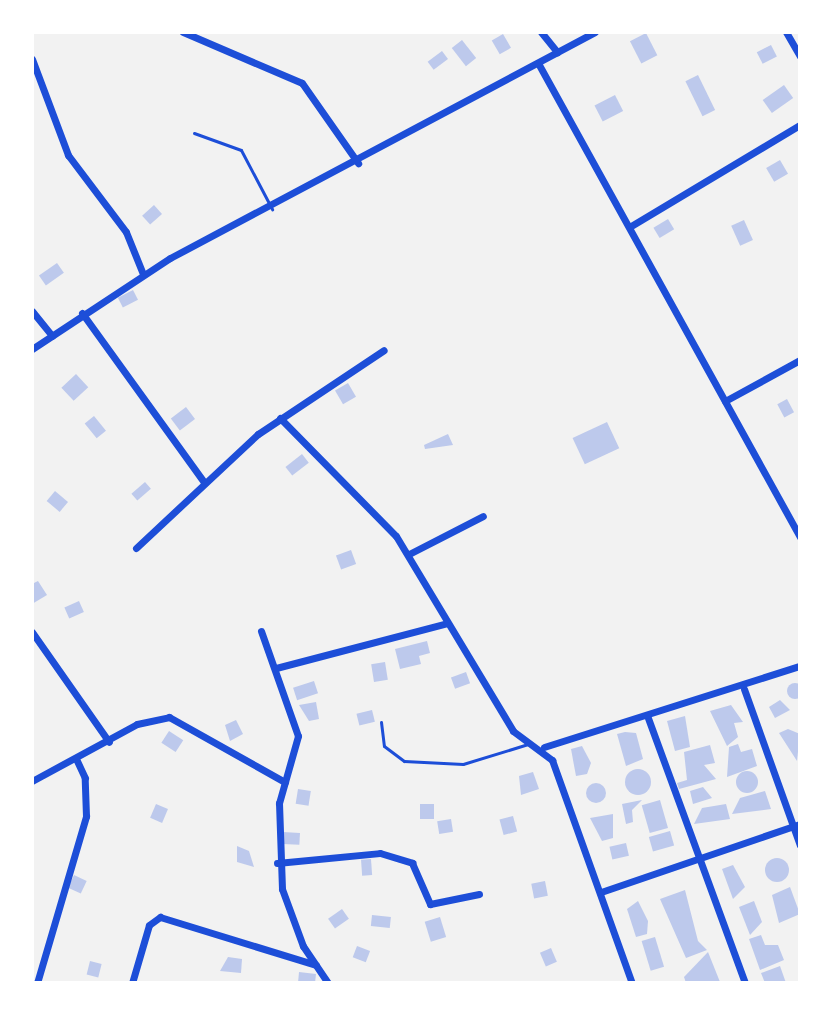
<!DOCTYPE html>
<style>
body{margin:0}
#map{position:relative;width:832px;height:1015px;overflow:hidden;background:#f2f2f2;font-family:Signika,sans-serif}
div>[style]{position:absolute}
.building>*{inset:0;background:#bdc9ec;transform-origin:0 0}
.round{border-radius:50%}
.service>*{height:3px;margin:-1.5px;padding:0 1.5px;transform-origin:1.5px;border-radius:1.5px;background:#1d4ed8}
.minor>*{height:7px;margin:-3.5px;padding:0 3.5px;transform-origin:3.5px;border-radius:3.5px;background:#1d4ed8}
span{translate:-50% -50%;white-space:nowrap;text-align:center;line-height:1.15;-webkit-text-stroke:6px #fff;paint-order:stroke}
.frame{position:absolute;inset:0;border:34px solid #fff;pointer-events:none}
</style>
<div id="map">
<div class="building">
<div style="left:646px;top:33px;width:25px;height:18px;rotate:63deg"></div>
<div style="left:503px;top:34px;width:16px;height:13px;rotate:60deg"></div>
<div style="left:462px;top:40px;width:23px;height:13px;rotate:52deg"></div>
<div style="left:771px;top:45px;width:13px;height:16px;rotate:63deg"></div>
<div style="left:442px;top:51px;width:10px;height:18px;rotate:53deg"></div>
<div style="left:698px;top:75px;width:39px;height:14px;rotate:64deg"></div>
<div style="left:784px;top:85px;width:16px;height:26px;rotate:55deg"></div>
<div style="left:615px;top:95px;width:18px;height:23px;rotate:63deg"></div>
<div style="left:780px;top:160px;width:16px;height:16px;rotate:60deg"></div>
<div style="left:154px;top:205px;width:12px;height:16px;rotate:48deg"></div>
<div style="left:668px;top:219px;width:12px;height:17px;rotate:59deg"></div>
<div style="left:744px;top:220px;width:22px;height:14px;rotate:66deg"></div>
<div style="left:57px;top:263px;width:12px;height:22px;rotate:55deg"></div>
<div style="left:133px;top:290px;width:11px;height:17px;rotate:63deg"></div>
<div style="left:76px;top:374px;width:18px;height:20px;rotate:47deg"></div>
<div style="left:348px;top:383px;width:16px;height:15px;rotate:60deg"></div>
<div style="left:787px;top:399px;width:15px;height:11px;rotate:62deg"></div>
<div style="left:186px;top:407px;width:15px;height:19px;rotate:53deg"></div>
<div style="left:94px;top:416px;width:19px;height:12px;rotate:51deg"></div>
<div style="left:607px;top:422px;width:29px;height:38px;rotate:65deg"></div>
<div style="clip-path:polygon(448px 434px,453px 445px,425px 449px,424px 445px)"></div>
<div style="left:302px;top:454px;width:11px;height:21px;rotate:52deg"></div>
<div style="left:145px;top:482px;width:9px;height:18px;rotate:49deg"></div>
<div style="left:55px;top:491px;width:17px;height:13px;rotate:40deg"></div>
<div style="left:351px;top:550px;width:15px;height:16px;rotate:70deg"></div>
<div style="clip-path:polygon(38px 581px,47px 595px,32px 604px,32px 584px)"></div>
<div style="left:79px;top:601px;width:12px;height:16px;rotate:66deg"></div>
<div style="clip-path:polygon(427px 641px,430px 653px,419px 656px,421px 664px,400px 669px,395px 649px)"></div>
<div style="left:385px;top:662px;width:18px;height:14px;rotate:81deg"></div>
<div style="left:466px;top:672px;width:12px;height:16px;rotate:70deg"></div>
<div style="left:314px;top:681px;width:13px;height:22px;rotate:72deg"></div>
<div class="round" style="left:787px;top:683px;width:16px;height:16px"></div>
<div style="clip-path:polygon(780px 700px,790px 710px,775px 718px,769px 707px)"></div>
<div style="clip-path:polygon(316px 702px,319px 719px,309px 721px,299px 705px)"></div>
<div style="clip-path:polygon(731px 705px,743px 722px,734px 723px,738px 737px,727px 746px,710px 711px)"></div>
<div style="left:372px;top:710px;width:12px;height:16px;rotate:76deg"></div>
<div style="clip-path:polygon(685px 716px,690px 747px,675px 751px,667px 721px)"></div>
<div style="clip-path:polygon(236px 720px,243px 734px,230px 741px,225px 725px)"></div>
<div style="clip-path:polygon(788px 729px,800px 734px,797px 761px,779px 733px)"></div>
<div style="left:169px;top:731px;width:17px;height:14px;rotate:33deg"></div>
<div style="clip-path:polygon(625px 732px,636px 733px,643px 759px,626px 766px,617px 734px)"></div>
<div style="clip-path:polygon(738px 744px,741px 752px,752px 749px,757px 766px,727px 777px,729px 747px)"></div>
<div style="clip-path:polygon(710px 745px,715px 763px,704px 765px,716px 779px,679px 789px,677px 783px,687px 780px,684px 752px)"></div>
<div style="clip-path:polygon(582px 746px,591px 763px,587px 774px,576px 776px,571px 749px)"></div>
<div class="round" style="left:625px;top:769px;width:26px;height:26px"></div>
<div class="round" style="left:736px;top:771px;width:22px;height:22px"></div>
<div style="clip-path:polygon(533px 772px,539px 789px,521px 795px,519px 776px)"></div>
<div class="round" style="left:586px;top:783px;width:20px;height:20px"></div>
<div style="clip-path:polygon(703px 787px,712px 798px,693px 804px,690px 791px)"></div>
<div style="left:298px;top:789px;width:13px;height:15px;rotate:9deg"></div>
<div style="clip-path:polygon(765px 791px,771px 809px,732px 814px,740px 798px)"></div>
<div style="clip-path:polygon(642px 800px,632px 810px,633px 822px,626px 824px,622px 804px)"></div>
<div style="left:660px;top:800px;width:29px;height:19px;rotate:74deg"></div>
<div style="left:156px;top:804px;width:13px;height:15px;rotate:23deg"></div>
<div style="left:420px;top:804px;width:14px;height:15px"></div>
<div style="clip-path:polygon(726px 804px,730px 819px,694px 824px,702px 808px)"></div>
<div style="clip-path:polygon(613px 814px,613px 838px,602px 841px,590px 818px)"></div>
<div style="left:513px;top:816px;width:16px;height:14px;rotate:75deg"></div>
<div style="left:451px;top:819px;width:13px;height:14px;rotate:81deg"></div>
<div style="left:670px;top:831px;width:15px;height:22px;rotate:74deg"></div>
<div style="left:283px;top:832px;width:17px;height:12px;rotate:3deg"></div>
<div style="left:626px;top:843px;width:13px;height:17px;rotate:77deg"></div>
<div style="clip-path:polygon(237px 846px,249px 851px,254px 867px,237px 862px)"></div>
<div class="round" style="left:765px;top:858px;width:24px;height:24px"></div>
<div style="left:371px;top:859px;width:16px;height:10px;rotate:86deg"></div>
<div style="clip-path:polygon(733px 865px,745px 887px,733px 899px,722px 869px)"></div>
<div style="left:74px;top:875px;width:14px;height:14px;rotate:25deg"></div>
<div style="left:545px;top:881px;width:15px;height:14px;rotate:79deg"></div>
<div style="clip-path:polygon(790px 887px,800px 914px,779px 923px,772px 895px)"></div>
<div style="clip-path:polygon(685px 890px,698px 941px,707px 950px,686px 958px,660px 899px)"></div>
<div style="clip-path:polygon(638px 901px,648px 921px,647px 934px,636px 937px,627px 909px)"></div>
<div style="clip-path:polygon(754px 901px,762px 922px,750px 935px,739px 907px)"></div>
<div style="left:342px;top:909px;width:12px;height:17px;rotate:55deg"></div>
<div style="left:372px;top:915px;width:19px;height:11px;rotate:6deg"></div>
<div style="left:440px;top:917px;width:21px;height:16px;rotate:73deg"></div>
<div style="clip-path:polygon(761px 935px,765px 945px,778px 945px,784px 960px,760px 970px,749px 939px)"></div>
<div style="left:655px;top:937px;width:31px;height:14px;rotate:73deg"></div>
<div style="left:357px;top:946px;width:14px;height:12px;rotate:21deg"></div>
<div style="left:551px;top:948px;width:15px;height:12px;rotate:67deg"></div>
<div style="clip-path:polygon(708px 952px,720px 982px,686px 983px,684px 977px)"></div>
<div style="clip-path:polygon(228px 957px,242px 959px,241px 973px,220px 971px)"></div>
<div style="left:90px;top:961px;width:12px;height:14px;rotate:14deg"></div>
<div style="clip-path:polygon(780px 966px,786px 983px,765px 983px,761px 973px)"></div>
<div style="clip-path:polygon(299px 972px,316px 974px,315px 983px,298px 983px)"></div>
</div>
<div class="service">
<div style="left:194px;top:133px;width:50px;rotate:19.9deg"></div>
<div style="left:241px;top:150px;width:67px;rotate:62.3deg"></div>
<div style="left:381px;top:722px;width:24px;rotate:83deg"></div>
<div style="left:384px;top:746px;width:25px;rotate:37deg"></div>
<div style="left:404px;top:761px;width:59px;rotate:2.9deg"></div>
<div style="left:463px;top:764px;width:68px;rotate:-17.1deg"></div>
</div>
<div class="minor">
<div style="left:183px;top:32px;width:129px;rotate:23.2deg"></div>
<div style="left:302px;top:83px;width:98px;rotate:55deg"></div>
<div style="left:541px;top:32px;width:26px;rotate:51deg"></div>
<div style="left:786px;top:32px;width:28px;rotate:60deg"></div>
<div style="left:32px;top:59px;width:103px;rotate:69.4deg"></div>
<div style="left:68px;top:155px;width:96px;rotate:53deg"></div>
<div style="left:126px;top:232px;width:45px;rotate:68deg"></div>
<div style="left:538px;top:63px;width:542px;rotate:61.07deg"></div>
<div style="left:631px;top:226px;width:197px;rotate:-30.9deg"></div>
<div style="left:32px;top:311px;width:32px;rotate:51deg"></div>
<div style="left:82px;top:313px;width:207px;rotate:54.2deg"></div>
<div style="left:32px;top:349px;width:165px;rotate:-33.4deg"></div>
<div style="left:170px;top:258px;width:481px;rotate:-28deg"></div>
<div style="left:725px;top:401px;width:85px;rotate:-28.7deg"></div>
<div style="left:280px;top:418px;width:165px;rotate:45.5deg"></div>
<div style="left:396px;top:536px;width:227px;rotate:59deg"></div>
<div style="left:513px;top:731px;width:49px;rotate:36.6deg"></div>
<div style="left:552px;top:760px;width:237px;rotate:70.3deg"></div>
<div style="left:136px;top:548px;width:167px;rotate:-43.1deg"></div>
<div style="left:258px;top:434px;width:151px;rotate:-33.7deg"></div>
<div style="left:409px;top:554px;width:83px;rotate:-27.2deg"></div>
<div style="left:261px;top:631px;width:111px;rotate:70.6deg"></div>
<div style="left:298px;top:736px;width:70px;rotate:105.8deg"></div>
<div style="left:279px;top:803px;width:86px;rotate:88deg"></div>
<div style="left:282px;top:889px;width:61px;rotate:69.8deg"></div>
<div style="left:303px;top:946px;width:45px;rotate:56deg"></div>
<div style="left:32px;top:632px;width:134px;rotate:55deg"></div>
<div style="left:276px;top:668px;width:177px;rotate:-14.7deg"></div>
<div style="left:744px;top:689px;width:166px;rotate:70.3deg"></div>
<div style="left:648px;top:718px;width:282px;rotate:69.9deg"></div>
<div style="left:544px;top:747px;width:269px;rotate:-17.6deg"></div>
<div style="left:32px;top:781px;width:119px;rotate:-28.5deg"></div>
<div style="left:137px;top:724px;width:33px;rotate:-12deg"></div>
<div style="left:169px;top:717px;width:133px;rotate:29.3deg"></div>
<div style="left:277px;top:863px;width:103px;rotate:-5.5deg"></div>
<div style="left:380px;top:853px;width:34px;rotate:17deg"></div>
<div style="left:412px;top:863px;width:45px;rotate:66.3deg"></div>
<div style="left:430px;top:904px;width:50px;rotate:-11.5deg"></div>
<div style="left:601px;top:892px;width:210px;rotate:-18.9deg"></div>
<div style="left:37px;top:983px;width:174px;rotate:-73.6deg"></div>
<div style="left:86px;top:816px;width:38px;rotate:-92deg"></div>
<div style="left:85px;top:778px;width:21px;rotate:-115deg"></div>
<div style="left:132px;top:983px;width:60px;rotate:-73.7deg"></div>
<div style="left:149px;top:925px;width:14px;rotate:-36deg"></div>
<div style="left:160px;top:917px;width:163px;rotate:17.1deg"></div>
</div>
<div class="frame"></div>
</div>
